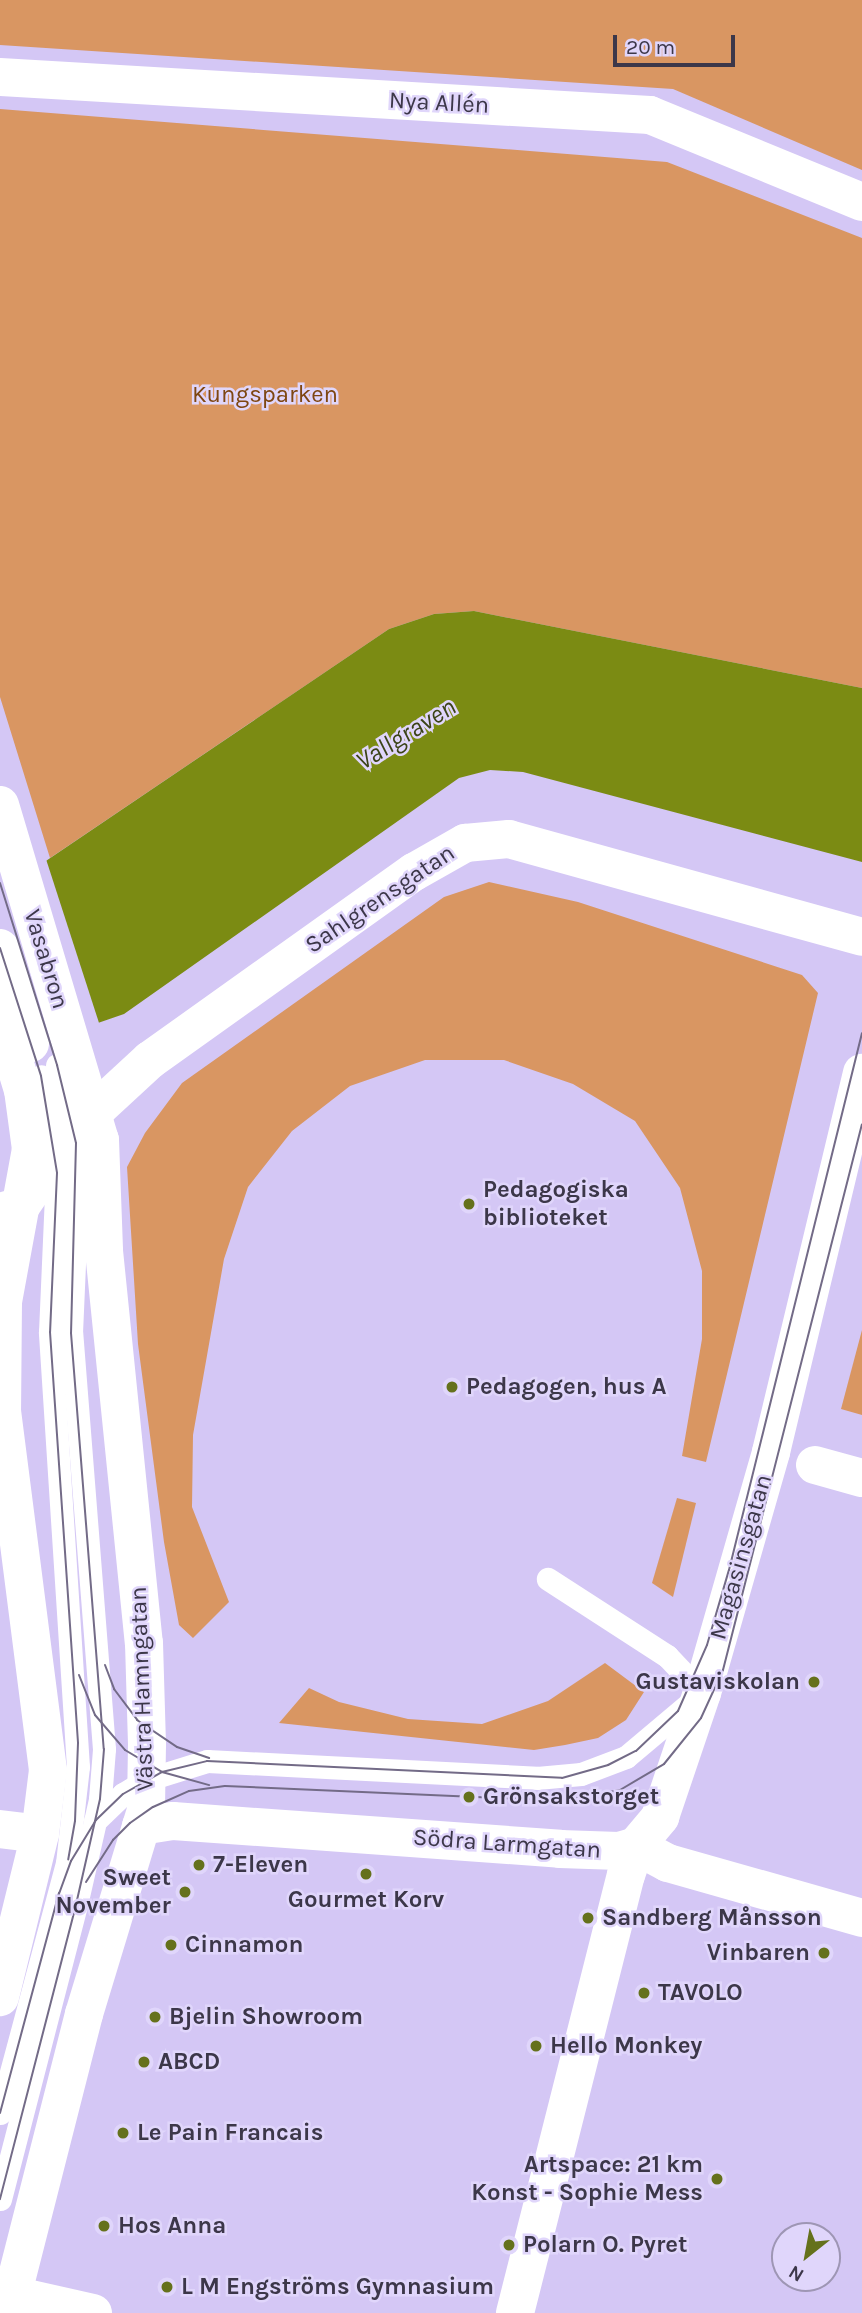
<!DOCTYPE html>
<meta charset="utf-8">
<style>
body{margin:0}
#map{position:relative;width:862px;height:2313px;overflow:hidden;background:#d4c7f5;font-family:Karla,sans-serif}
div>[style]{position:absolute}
.green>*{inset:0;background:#d99662}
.water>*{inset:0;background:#7b8b13}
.pier>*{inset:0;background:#d4c7f5}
.lane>*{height:23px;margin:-11.5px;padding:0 11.5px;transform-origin:11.5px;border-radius:11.5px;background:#fff}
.street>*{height:38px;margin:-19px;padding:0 19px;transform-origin:19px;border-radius:19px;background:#fff}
.secondary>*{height:38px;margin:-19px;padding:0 19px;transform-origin:19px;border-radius:19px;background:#fff}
.tram>*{height:2px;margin:-1px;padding:0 1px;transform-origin:1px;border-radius:1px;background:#736b87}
.dots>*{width:19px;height:19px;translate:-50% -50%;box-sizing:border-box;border:4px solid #e0d6fb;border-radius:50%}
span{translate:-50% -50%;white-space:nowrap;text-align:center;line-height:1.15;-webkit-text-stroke:5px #e0d6fb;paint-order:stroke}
.street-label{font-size:24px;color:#3c3749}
.park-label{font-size:24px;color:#7e4612}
.poi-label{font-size:24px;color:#3c3749;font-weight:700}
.left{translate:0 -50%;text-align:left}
.right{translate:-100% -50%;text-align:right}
.water-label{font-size:26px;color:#3b4317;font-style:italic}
.north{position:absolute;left:771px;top:2222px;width:70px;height:70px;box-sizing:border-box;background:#e0d6fb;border:2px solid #9e96b4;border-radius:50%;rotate:211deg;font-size:19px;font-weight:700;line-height:28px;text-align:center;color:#3c3749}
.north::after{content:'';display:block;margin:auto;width:24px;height:32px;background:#65711c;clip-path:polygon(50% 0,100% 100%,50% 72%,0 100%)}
.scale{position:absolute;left:613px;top:35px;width:122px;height:32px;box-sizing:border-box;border:4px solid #3c3749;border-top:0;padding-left:9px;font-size:21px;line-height:24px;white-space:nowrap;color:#3c3749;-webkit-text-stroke:5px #e0d6fb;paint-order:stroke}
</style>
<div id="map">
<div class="green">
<div style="clip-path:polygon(0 0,862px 0,862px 170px,673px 89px,0 45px)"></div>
<div style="clip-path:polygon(0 109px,667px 162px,862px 238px,862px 688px,474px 611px,434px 614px,389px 629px,50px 858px,0 697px)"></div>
<div style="clip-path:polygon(489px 882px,578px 902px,802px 975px,818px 993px,706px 1462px,682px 1456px,702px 1339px,702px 1271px,680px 1188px,635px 1121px,573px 1084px,504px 1060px,425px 1060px,350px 1086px,292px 1131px,248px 1187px,224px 1259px,193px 1435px,192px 1507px,229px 1602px,193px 1638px,179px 1625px,164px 1542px,138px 1344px,127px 1167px,145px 1133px,182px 1083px,444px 897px)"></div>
<div style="clip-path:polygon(862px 1330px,862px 1415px,841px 1409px)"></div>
<div style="clip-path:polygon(677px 1498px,696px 1503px,673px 1597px,652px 1583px)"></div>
<div style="clip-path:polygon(605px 1663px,644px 1692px,626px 1720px,598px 1738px,565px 1745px,534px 1750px,279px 1723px,309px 1688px,339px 1702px,408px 1719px,482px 1724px,548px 1701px)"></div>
</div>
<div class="water">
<div style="clip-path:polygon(474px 611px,862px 688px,862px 862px,523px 772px,490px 770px,459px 778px,124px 1014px,95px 1024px,0 892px,389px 629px,434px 614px)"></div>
</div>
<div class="pier">
<div style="clip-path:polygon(45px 856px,100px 1026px,0 1091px,0 888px)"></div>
</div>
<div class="lane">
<div style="left:95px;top:1821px;width:39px;rotate:-44deg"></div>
<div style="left:123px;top:1794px;width:27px;rotate:-31deg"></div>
<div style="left:146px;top:1780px;width:64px;rotate:-17.3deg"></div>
<div style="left:207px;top:1761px;width:330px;rotate:2.9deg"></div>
<div style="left:537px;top:1778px;width:44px;rotate:-5.2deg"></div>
<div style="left:581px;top:1774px;width:48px;rotate:-20.7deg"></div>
<div style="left:626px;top:1757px;width:99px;rotate:-40.1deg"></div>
<div style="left:702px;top:1693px;width:51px;rotate:-133.4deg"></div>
<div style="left:667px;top:1656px;width:142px;rotate:-147.1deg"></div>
<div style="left:0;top:2113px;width:259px;rotate:-75deg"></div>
<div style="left:67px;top:1863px;width:97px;rotate:-83.5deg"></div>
<div style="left:78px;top:1767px;width:436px;rotate:-93.7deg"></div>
<div style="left:50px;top:1332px;width:159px;rotate:-87.5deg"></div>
<div style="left:57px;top:1173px;width:98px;rotate:-99.4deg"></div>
<div style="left:0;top:2199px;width:304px;rotate:-75.5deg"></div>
<div style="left:76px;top:1905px;width:109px;rotate:-77.2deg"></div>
<div style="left:100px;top:1799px;width:50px;rotate:-85.4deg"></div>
<div style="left:104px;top:1749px;width:417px;rotate:-94.5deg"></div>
<div style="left:71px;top:1333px;width:163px;rotate:-87.5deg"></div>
<div style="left:78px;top:1170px;width:107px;rotate:-101.3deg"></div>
</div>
<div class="street">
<div style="left:0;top:805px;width:350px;rotate:73.4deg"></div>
<div style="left:100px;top:1140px;width:111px;rotate:87.9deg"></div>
<div style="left:104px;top:1251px;width:394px;rotate:84.2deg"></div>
<div style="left:144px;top:1643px;width:101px;rotate:88.3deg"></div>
<div style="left:147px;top:1744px;width:66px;rotate:90.9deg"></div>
<div style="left:146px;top:1810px;width:213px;rotate:106.9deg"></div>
<div style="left:84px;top:2014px;width:309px;rotate:104.3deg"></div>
<div style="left:0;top:948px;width:100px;rotate:72.5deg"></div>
<div style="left:0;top:1015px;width:78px;rotate:73deg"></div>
<div style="left:23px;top:1090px;width:60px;rotate:82.3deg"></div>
<div style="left:31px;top:1149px;width:155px;rotate:100.4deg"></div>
<div style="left:3px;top:1301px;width:110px;rotate:90.5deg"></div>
<div style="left:2px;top:1411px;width:362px;rotate:82.7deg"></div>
<div style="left:48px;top:1770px;width:64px;rotate:97.1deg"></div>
<div style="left:40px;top:1834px;width:168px;rotate:103.8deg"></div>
<div style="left:0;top:1212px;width:22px;rotate:-16deg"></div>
<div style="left:21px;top:1206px;width:91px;rotate:-55.3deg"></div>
<div style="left:73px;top:1131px;width:105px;rotate:-42.7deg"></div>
<div style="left:150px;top:1060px;width:324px;rotate:-35.5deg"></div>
<div style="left:414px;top:872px;width:59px;rotate:-29.6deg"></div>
<div style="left:465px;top:843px;width:44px;rotate:-5.2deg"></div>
<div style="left:509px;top:839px;width:366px;rotate:15.5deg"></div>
<div style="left:815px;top:1465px;width:49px;rotate:15.5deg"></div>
<div style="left:141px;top:1826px;width:32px;rotate:-9deg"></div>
<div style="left:173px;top:1821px;width:388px;rotate:4.1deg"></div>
<div style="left:560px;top:1849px;width:59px;rotate:1.9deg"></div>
<div style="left:619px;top:1851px;width:18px;rotate:-16deg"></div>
<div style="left:636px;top:1846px;width:36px;rotate:28deg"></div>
<div style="left:668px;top:1863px;width:202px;rotate:15.8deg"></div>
<div style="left:0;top:1829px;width:40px;rotate:7.1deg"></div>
<div style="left:13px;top:2295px;width:82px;rotate:12.7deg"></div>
<div style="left:515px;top:2313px;width:452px;rotate:-75.8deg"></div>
<div style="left:626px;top:1875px;width:31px;rotate:-71deg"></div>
<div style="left:636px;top:1846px;width:38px;rotate:-50deg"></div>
<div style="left:660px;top:1817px;width:131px;rotate:-71.3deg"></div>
<div style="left:702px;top:1693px;width:251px;rotate:-74deg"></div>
<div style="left:771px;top:1452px;width:390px;rotate:-76.5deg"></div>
</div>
<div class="secondary">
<div style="left:0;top:77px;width:651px;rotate:3.35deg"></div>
<div style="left:650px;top:115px;width:229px;rotate:22.3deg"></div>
</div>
<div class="tram">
<div style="left:0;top:883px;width:191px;rotate:72.6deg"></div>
<div style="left:57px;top:1065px;width:80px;rotate:76.3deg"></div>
<div style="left:76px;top:1143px;width:190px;rotate:91.5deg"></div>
<div style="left:71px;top:1333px;width:417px;rotate:85.5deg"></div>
<div style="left:104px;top:1749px;width:50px;rotate:94.6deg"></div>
<div style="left:100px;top:1799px;width:109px;rotate:102.8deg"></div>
<div style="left:76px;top:1905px;width:304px;rotate:104.5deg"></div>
<div style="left:0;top:948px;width:134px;rotate:72.2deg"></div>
<div style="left:41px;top:1076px;width:98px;rotate:80.6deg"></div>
<div style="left:57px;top:1173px;width:159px;rotate:92.5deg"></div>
<div style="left:50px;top:1332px;width:412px;rotate:86.1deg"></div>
<div style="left:78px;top:1743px;width:78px;rotate:92.2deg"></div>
<div style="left:75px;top:1821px;width:39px;rotate:100deg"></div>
<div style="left:105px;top:1665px;width:26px;rotate:69deg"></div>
<div style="left:114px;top:1689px;width:39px;rotate:53deg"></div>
<div style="left:137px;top:1720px;width:48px;rotate:34deg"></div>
<div style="left:177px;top:1747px;width:34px;rotate:19deg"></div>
<div style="left:79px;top:1675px;width:43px;rotate:68.2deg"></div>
<div style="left:95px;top:1715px;width:46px;rotate:49.4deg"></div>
<div style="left:125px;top:1750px;width:43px;rotate:30.7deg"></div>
<div style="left:162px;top:1772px;width:49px;rotate:15.5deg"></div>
<div style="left:86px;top:1882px;width:50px;rotate:-57.3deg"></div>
<div style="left:113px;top:1840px;width:24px;rotate:-45deg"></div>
<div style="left:130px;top:1823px;width:28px;rotate:-35deg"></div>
<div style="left:153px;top:1807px;width:39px;rotate:-24deg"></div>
<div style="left:189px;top:1791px;width:36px;rotate:-8deg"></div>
<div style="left:225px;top:1786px;width:337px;rotate:2.5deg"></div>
<div style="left:562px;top:1801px;width:59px;rotate:-10.7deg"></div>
<div style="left:620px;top:1790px;width:51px;rotate:-30.6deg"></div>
<div style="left:664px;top:1764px;width:59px;rotate:-51.2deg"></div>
<div style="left:701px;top:1718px;width:53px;rotate:-65.4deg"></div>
<div style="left:723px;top:1670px;width:563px;rotate:-75.72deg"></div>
<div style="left:56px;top:1902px;width:44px;rotate:-69.9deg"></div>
<div style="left:71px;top:1861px;width:48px;rotate:-58.6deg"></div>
<div style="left:96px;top:1820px;width:37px;rotate:-44deg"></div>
<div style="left:123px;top:1794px;width:45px;rotate:-29.4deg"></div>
<div style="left:162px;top:1772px;width:46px;rotate:-13.7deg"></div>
<div style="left:207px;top:1761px;width:355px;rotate:2.7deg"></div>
<div style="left:562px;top:1778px;width:48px;rotate:-15.8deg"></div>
<div style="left:608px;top:1765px;width:31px;rotate:-27deg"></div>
<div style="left:636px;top:1751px;width:58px;rotate:-43.6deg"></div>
<div style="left:678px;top:1711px;width:72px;rotate:-66.3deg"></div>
<div style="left:707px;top:1645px;width:78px;rotate:-73.7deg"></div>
<div style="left:729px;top:1570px;width:553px;rotate:-76.09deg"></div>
<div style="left:0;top:2113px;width:228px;rotate:-75deg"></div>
</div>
<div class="dots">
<div style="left:469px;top:1204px;background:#65711c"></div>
<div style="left:452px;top:1387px;background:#65711c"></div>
<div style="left:814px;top:1682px;background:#65711c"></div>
<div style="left:469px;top:1797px;background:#65711c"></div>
<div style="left:199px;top:1865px;background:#65711c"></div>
<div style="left:366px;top:1874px;background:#65711c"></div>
<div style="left:185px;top:1892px;background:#65711c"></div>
<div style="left:588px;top:1918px;background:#65711c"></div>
<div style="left:171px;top:1945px;background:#65711c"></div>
<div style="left:824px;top:1953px;background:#65711c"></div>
<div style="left:644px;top:1993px;background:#65711c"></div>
<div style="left:155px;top:2017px;background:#65711c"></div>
<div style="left:536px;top:2046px;background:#65711c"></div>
<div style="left:144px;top:2062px;background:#65711c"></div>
<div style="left:123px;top:2133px;background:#65711c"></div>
<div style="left:717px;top:2179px;background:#65711c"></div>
<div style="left:104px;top:2226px;background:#65711c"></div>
<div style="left:509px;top:2245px;background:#65711c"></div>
<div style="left:167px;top:2287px;background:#65711c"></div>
</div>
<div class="street-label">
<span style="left:439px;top:103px;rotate:3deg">Nya Allén</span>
<span style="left:380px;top:899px;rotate:-34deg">Sahlgrensgatan</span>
<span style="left:46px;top:959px;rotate:73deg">Vasabron</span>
<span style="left:741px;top:1557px;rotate:-74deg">Magasinsgatan</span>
<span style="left:142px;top:1689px;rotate:-92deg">Västra Hamngatan</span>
<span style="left:507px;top:1844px;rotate:4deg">Södra Larmgatan</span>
</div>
<div class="park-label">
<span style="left:265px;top:395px">Kungsparken</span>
</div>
<div class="poi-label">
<span class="left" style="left:483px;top:1204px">Pedagogiska<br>biblioteket</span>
<span class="left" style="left:466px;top:1387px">Pedagogen, hus A</span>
<span class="right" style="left:800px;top:1682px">Gustaviskolan</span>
<span class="left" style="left:483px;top:1797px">Grönsakstorget</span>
<span class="left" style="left:213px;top:1865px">7-Eleven</span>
<span class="right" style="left:171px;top:1892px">Sweet<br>November</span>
<span style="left:366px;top:1900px">Gourmet Korv</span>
<span class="left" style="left:602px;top:1918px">Sandberg Månsson</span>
<span class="left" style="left:185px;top:1945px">Cinnamon</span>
<span class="right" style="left:810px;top:1953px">Vinbaren</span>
<span class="left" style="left:658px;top:1993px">TAVOLO</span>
<span class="left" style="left:169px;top:2017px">Bjelin Showroom</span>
<span class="left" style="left:550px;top:2046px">Hello Monkey</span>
<span class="left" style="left:158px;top:2062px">ABCD</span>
<span class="left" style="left:137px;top:2133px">Le Pain Francais</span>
<span class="right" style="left:703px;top:2179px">Artspace: 21 km<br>Konst - Sophie Mess</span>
<span class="left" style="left:118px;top:2226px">Hos Anna</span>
<span class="left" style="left:523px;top:2245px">Polarn O. Pyret</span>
<span class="left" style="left:181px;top:2287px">L M Engströms Gymnasium</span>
</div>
<div class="water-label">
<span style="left:406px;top:734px;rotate:-32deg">Vallgraven</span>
</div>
<div class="north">N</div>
<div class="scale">20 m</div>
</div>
